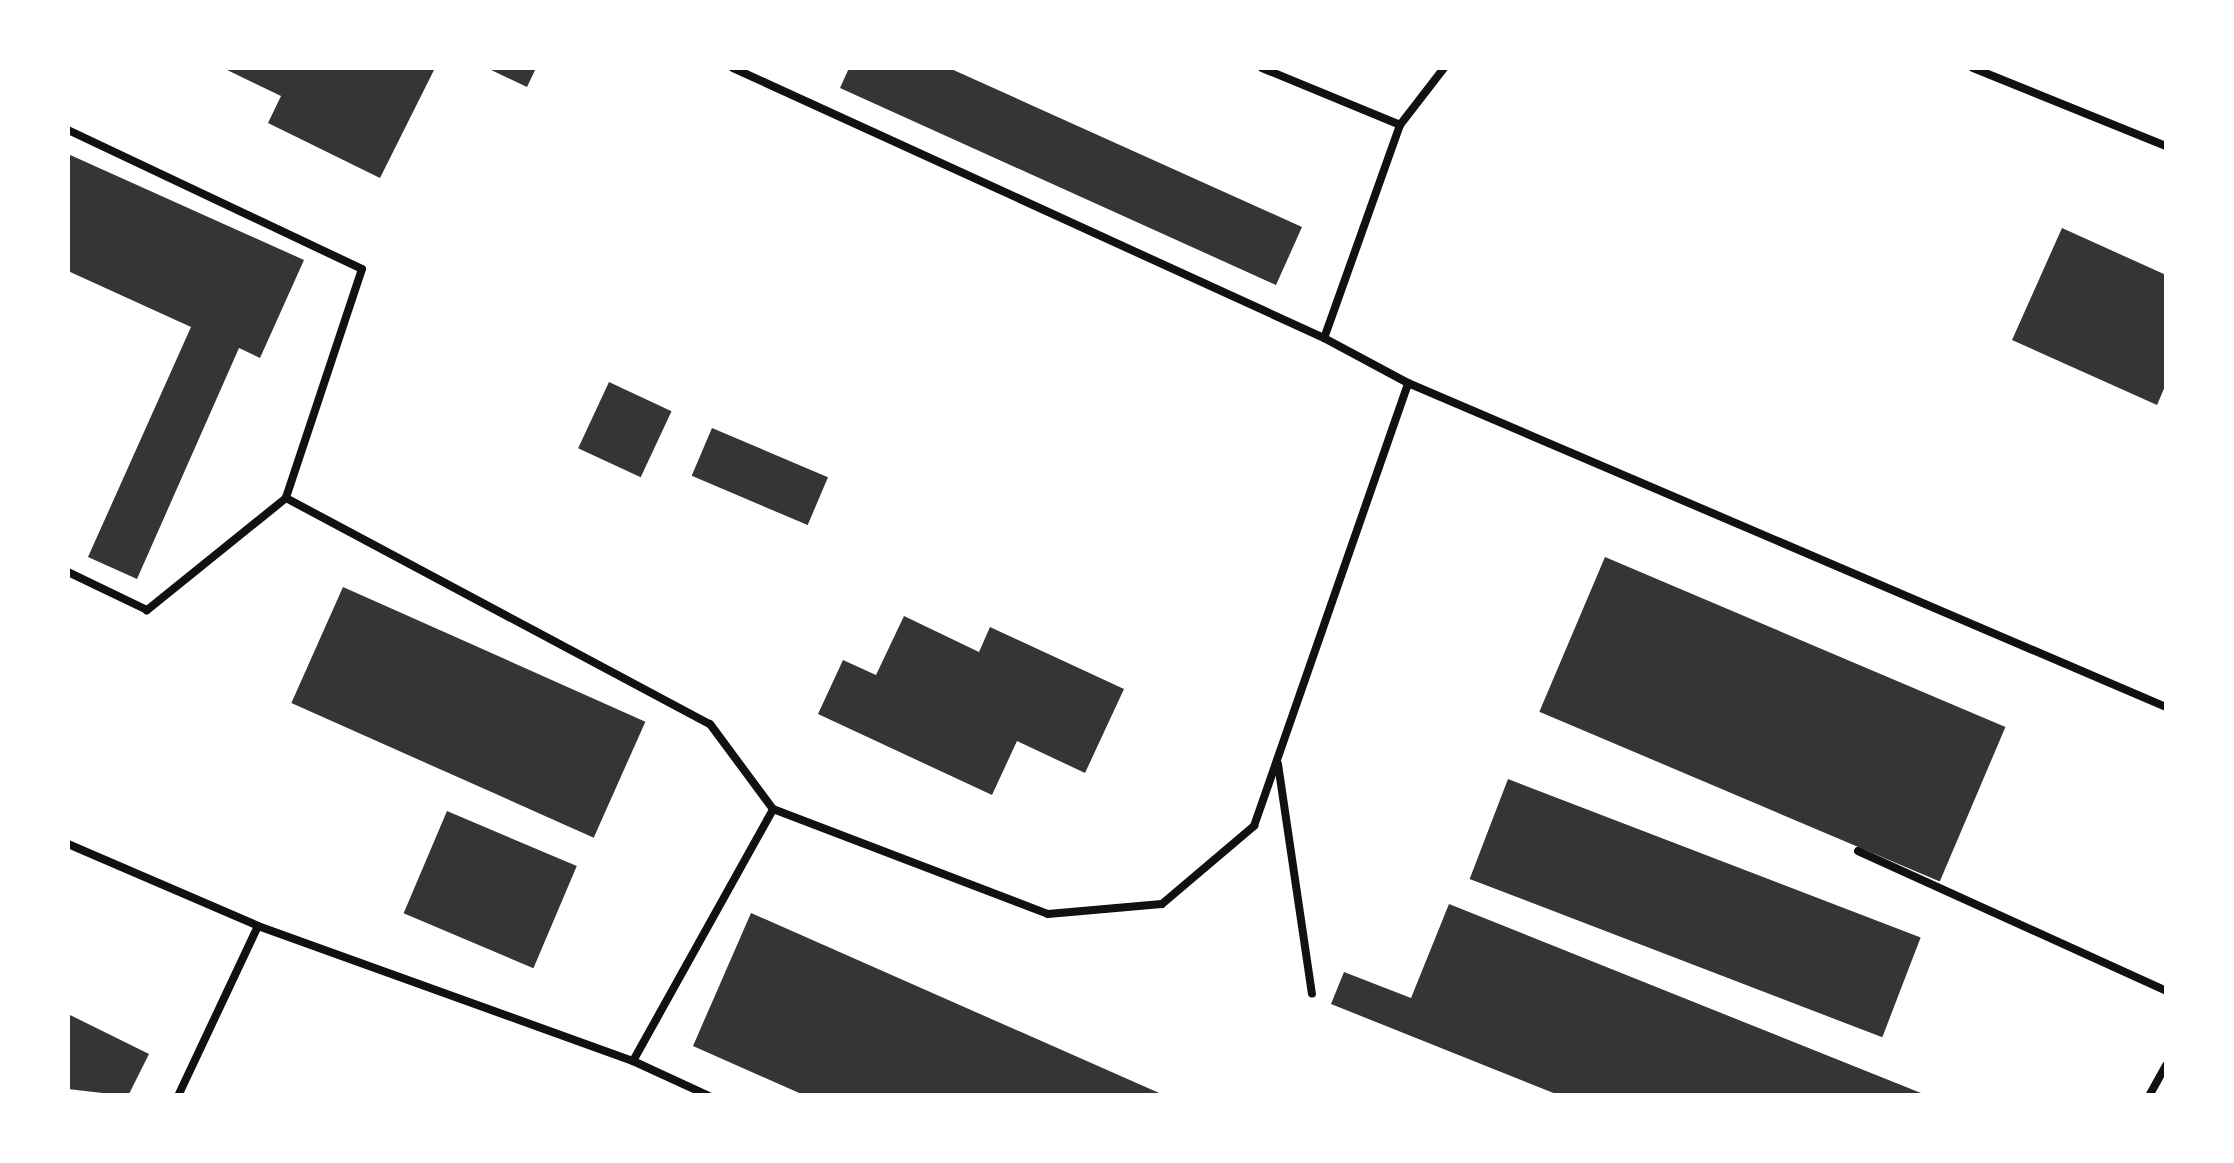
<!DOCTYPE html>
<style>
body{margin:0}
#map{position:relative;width:2234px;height:1163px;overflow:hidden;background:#fff;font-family:"Fira Sans Condensed",sans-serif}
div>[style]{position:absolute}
.building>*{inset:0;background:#353535;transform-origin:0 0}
.service>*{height:8px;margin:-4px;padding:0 4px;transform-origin:4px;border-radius:4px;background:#111}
span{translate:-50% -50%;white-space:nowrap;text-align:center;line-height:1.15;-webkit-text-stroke:10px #fff;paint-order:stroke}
.frame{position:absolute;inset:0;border:70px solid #fff;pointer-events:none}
</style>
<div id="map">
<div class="building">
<div style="clip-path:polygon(223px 68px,435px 68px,380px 178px,268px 123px,281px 96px)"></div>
<div style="clip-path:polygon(487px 68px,536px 68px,527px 87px)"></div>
<div style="clip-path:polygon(849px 68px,949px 68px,1302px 227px,1276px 285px,840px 88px)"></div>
<div style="clip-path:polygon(68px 154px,304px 260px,260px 358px,239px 348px,137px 579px,88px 557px,191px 327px,68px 271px)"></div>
<div style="clip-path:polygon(2062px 228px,2166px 275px,2166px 384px,2157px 405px,2012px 340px)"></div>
<div style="left:609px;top:382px;width:69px;height:73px;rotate:25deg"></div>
<div style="left:712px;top:428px;width:126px;height:52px;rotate:23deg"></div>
<div style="left:1605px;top:557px;width:435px;height:168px;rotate:23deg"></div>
<div style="left:343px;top:587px;width:331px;height:127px;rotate:24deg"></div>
<div style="clip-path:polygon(904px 616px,979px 652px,990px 627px,1124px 689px,1085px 773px,1017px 741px,992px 795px,818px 714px,843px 660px,876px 675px)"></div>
<div style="left:1508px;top:779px;width:442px;height:107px;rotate:21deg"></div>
<div style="left:447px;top:811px;width:141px;height:111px;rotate:23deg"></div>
<div style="clip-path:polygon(1449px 904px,1926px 1095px,1926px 1096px,1561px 1096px,1331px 1004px,1344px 972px,1411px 998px)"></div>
<div style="clip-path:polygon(751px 913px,1166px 1096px,806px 1096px,693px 1046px)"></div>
<div style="clip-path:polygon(68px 1014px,149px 1054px,128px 1096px,68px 1089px)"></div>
</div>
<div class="service">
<div style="left:733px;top:68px;width:650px;rotate:24.55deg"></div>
<div style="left:1262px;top:68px;width:149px;rotate:22.4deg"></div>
<div style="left:1444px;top:68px;width:72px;rotate:127.7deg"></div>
<div style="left:1400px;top:125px;width:226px;rotate:109.6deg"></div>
<div style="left:1324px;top:338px;width:95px;rotate:28.2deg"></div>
<div style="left:1408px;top:383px;width:824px;rotate:23.14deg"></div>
<div style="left:1973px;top:68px;width:208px;rotate:22deg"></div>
<div style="left:68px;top:130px;width:325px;rotate:25.3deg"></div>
<div style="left:362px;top:269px;width:241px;rotate:108.4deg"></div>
<div style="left:286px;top:498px;width:179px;rotate:141.1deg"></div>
<div style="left:147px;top:610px;width:88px;rotate:-154.3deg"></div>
<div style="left:286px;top:498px;width:480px;rotate:28.1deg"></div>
<div style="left:710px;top:724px;width:106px;rotate:53.5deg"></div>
<div style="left:1278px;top:764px;width:232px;rotate:81.6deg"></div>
<div style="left:68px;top:844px;width:207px;rotate:23.3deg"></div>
<div style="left:258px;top:926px;width:188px;rotate:115.2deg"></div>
<div style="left:1858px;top:851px;width:338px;rotate:24.4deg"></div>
<div style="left:258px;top:926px;width:399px;rotate:19.8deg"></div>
<div style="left:633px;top:1061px;width:288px;rotate:-60.9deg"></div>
<div style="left:773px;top:809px;width:294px;rotate:20.9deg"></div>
<div style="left:1048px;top:914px;width:114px;rotate:-5deg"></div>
<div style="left:1162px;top:904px;width:121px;rotate:-40.3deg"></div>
<div style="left:1254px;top:826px;width:469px;rotate:-70.8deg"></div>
<div style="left:633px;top:1061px;width:84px;rotate:24.7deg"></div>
<div style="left:2149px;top:1096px;width:35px;rotate:-61deg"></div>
</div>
<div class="frame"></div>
</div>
